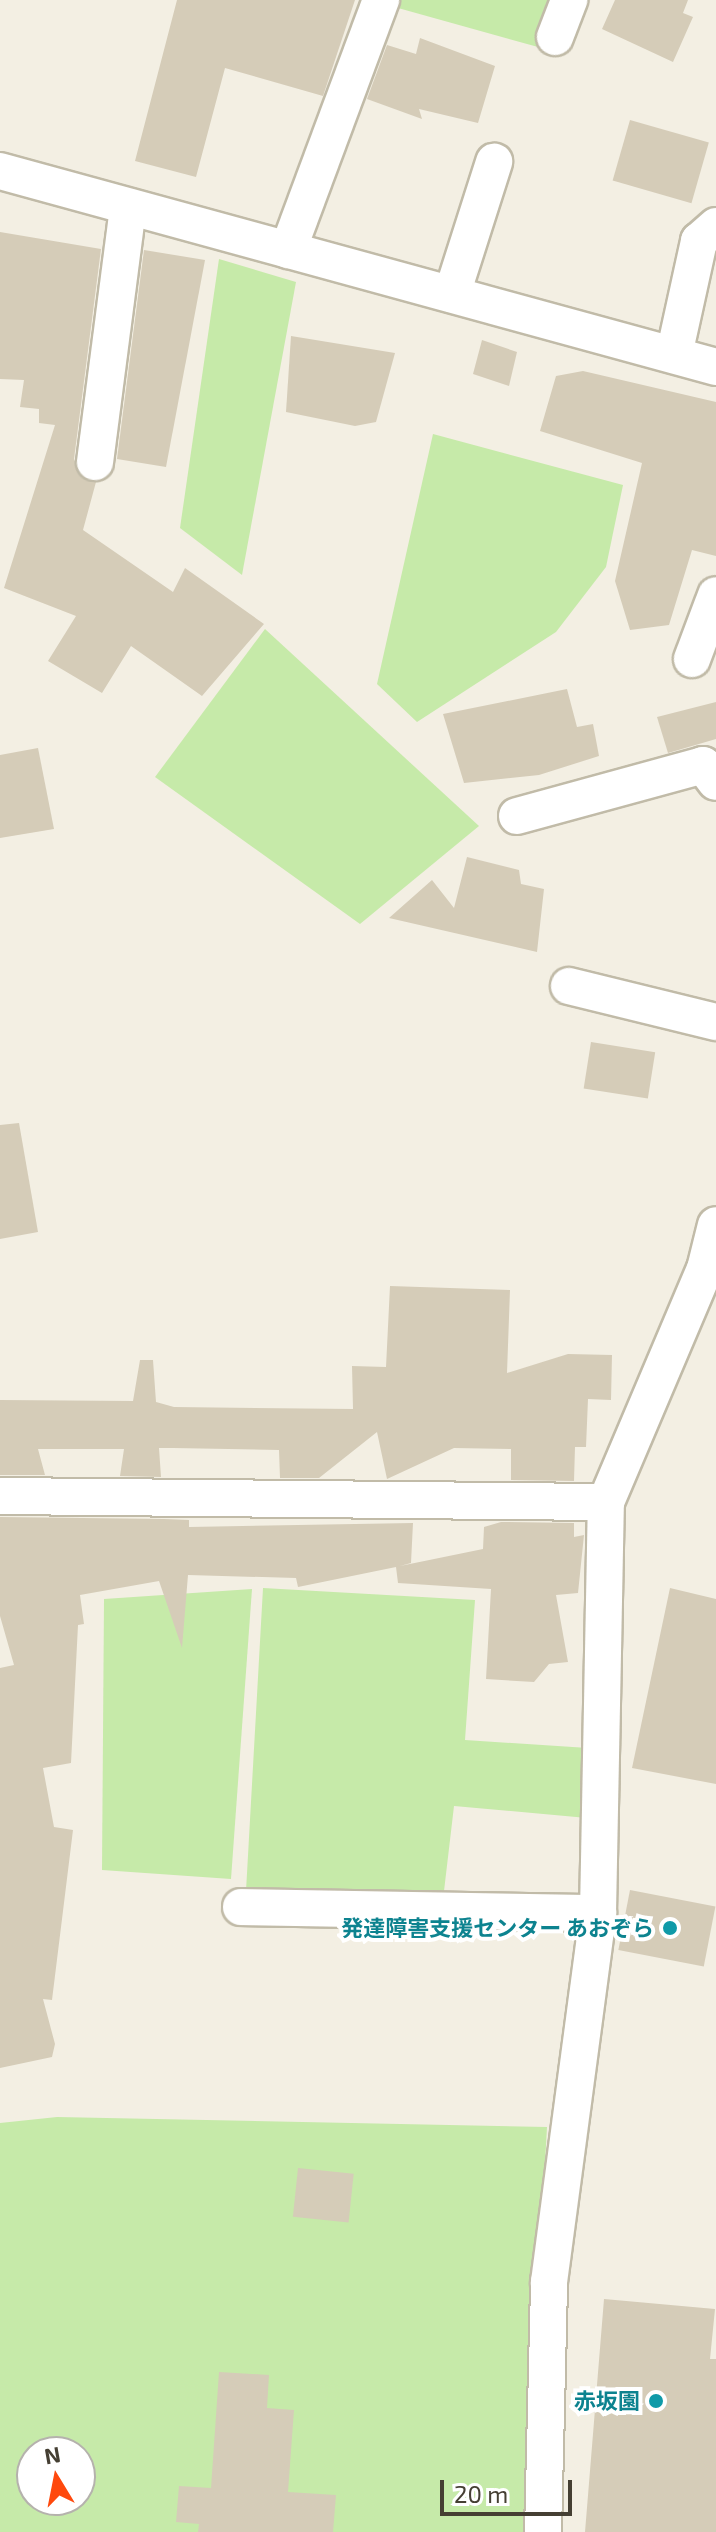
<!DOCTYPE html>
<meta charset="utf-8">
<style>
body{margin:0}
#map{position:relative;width:716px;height:2532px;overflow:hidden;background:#f3efe3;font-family:"Exo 2","Noto Sans JP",sans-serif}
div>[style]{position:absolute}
.green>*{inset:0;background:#c6eaa9}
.building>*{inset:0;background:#d5ccb8;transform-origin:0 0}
.roads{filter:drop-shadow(2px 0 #c1bba8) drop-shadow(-2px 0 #c1bba8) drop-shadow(0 2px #c1bba8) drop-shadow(0 -2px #c1bba8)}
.minor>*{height:36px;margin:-18px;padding:0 18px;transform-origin:18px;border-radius:18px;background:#fff}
.dots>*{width:22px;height:22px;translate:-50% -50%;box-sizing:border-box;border:4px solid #fff;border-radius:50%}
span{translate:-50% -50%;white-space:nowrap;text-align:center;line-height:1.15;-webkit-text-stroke:8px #fff;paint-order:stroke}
.culture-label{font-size:22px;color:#0d838f;font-weight:700}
.right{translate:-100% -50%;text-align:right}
.north{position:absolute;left:16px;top:2436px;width:80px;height:80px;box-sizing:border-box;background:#fff;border:2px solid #b5b2ad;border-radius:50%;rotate:350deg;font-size:22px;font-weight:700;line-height:32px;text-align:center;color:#453f33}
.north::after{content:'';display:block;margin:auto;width:28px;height:36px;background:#ff490d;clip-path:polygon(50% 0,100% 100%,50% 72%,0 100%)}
.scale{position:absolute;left:440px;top:2480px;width:132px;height:36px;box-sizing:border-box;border:4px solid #453f33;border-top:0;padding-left:10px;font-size:24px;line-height:28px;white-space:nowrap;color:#453f33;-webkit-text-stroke:6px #fff;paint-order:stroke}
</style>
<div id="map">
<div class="green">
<div style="clip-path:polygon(401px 0,554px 0,538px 47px,398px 8px)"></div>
<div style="clip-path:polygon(219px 259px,296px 282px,242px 575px,180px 528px)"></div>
<div style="clip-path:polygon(433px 434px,623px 485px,606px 567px,556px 632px,417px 722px,377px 684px)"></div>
<div style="clip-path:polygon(265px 629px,479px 826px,360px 924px,155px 777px)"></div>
<div style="clip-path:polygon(263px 1588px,475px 1600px,465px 1740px,588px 1748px,587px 1818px,454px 1806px,444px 1891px,246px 1891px)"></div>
<div style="clip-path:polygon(252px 1589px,231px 1879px,102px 1870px,104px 1599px)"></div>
<div style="clip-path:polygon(evenodd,57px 2117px,547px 2127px,525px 2532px,0 2532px,0 2123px,57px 2117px,32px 2452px,80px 2452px,80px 2500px,32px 2500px,32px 2452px)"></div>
</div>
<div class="building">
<div style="clip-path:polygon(177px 0,355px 0,323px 96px,225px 68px,196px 177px,135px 161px)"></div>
<div style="clip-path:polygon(615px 0,688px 0,683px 13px,693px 17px,673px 62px,602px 29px)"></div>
<div style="clip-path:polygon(420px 38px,495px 66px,478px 123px,419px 109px,422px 119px,367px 99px,387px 45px,416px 54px)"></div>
<div style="left:630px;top:120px;width:82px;height:63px;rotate:16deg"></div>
<div style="clip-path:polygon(0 232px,101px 249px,74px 459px,82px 478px,96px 482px,83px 530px,173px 592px,185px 568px,264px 624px,202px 696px,131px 646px,102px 693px,48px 661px,76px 616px,4px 588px,55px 425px,39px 423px,39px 409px,20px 407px,24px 380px,0 379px)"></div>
<div style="clip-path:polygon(144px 250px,205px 260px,166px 467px,117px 459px)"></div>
<div style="clip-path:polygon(291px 336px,395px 353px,376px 422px,355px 426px,286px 412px)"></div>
<div style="clip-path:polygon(482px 340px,517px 352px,509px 386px,473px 374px)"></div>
<div style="clip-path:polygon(583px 371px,716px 402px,716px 556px,692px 550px,669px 625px,630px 630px,615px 581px,642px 463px,540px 431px,556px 376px)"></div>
<div style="clip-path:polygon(567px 689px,577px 727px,593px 724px,599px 756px,539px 775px,464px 783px,443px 714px)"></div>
<div style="clip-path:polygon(716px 702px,716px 739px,668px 753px,657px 717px)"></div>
<div style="clip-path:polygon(38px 748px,54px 829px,0 838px,0 755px)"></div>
<div style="clip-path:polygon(467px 857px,519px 870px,521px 884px,544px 889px,537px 952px,389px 918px,432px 880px,454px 908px)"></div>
<div style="left:591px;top:1042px;width:65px;height:47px;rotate:9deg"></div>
<div style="clip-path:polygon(19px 1123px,38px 1232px,0 1239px,0 1125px)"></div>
<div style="clip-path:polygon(390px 1286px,510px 1290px,507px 1373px,568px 1354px,612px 1355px,611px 1400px,588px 1399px,586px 1447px,575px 1447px,574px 1481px,511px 1480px,511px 1449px,454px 1448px,387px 1479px,377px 1432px,319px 1478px,280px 1478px,279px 1450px,173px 1448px,159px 1448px,161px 1477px,120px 1476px,124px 1449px,38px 1449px,45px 1475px,0 1475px,0 1400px,133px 1401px,140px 1360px,153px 1360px,156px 1402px,174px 1407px,353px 1409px,352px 1366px,386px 1367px)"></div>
<div style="clip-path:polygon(0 1517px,164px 1519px,189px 1520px,189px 1527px,413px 1523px,411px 1563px,400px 1566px,483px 1549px,484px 1527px,501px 1522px,574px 1523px,574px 1537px,584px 1535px,578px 1593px,556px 1595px,568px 1662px,549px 1664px,534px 1682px,486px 1679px,491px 1589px,398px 1583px,396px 1567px,298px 1587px,296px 1578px,188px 1575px,182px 1648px,159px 1581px,80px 1595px,84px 1624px,78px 1625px,71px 1763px,43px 1768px,54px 1827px,73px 1830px,52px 2000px,43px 1999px,55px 2044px,52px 2057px,0 2068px,0 1668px,14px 1665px,0 1616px)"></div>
<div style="clip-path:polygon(670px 1588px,716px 1599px,716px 1784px,632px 1768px)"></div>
<div style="left:630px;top:1890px;width:87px;height:61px;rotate:11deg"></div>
<div style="left:298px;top:2168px;width:56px;height:49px;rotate:6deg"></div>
<div style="clip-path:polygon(604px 2299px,715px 2309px,710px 2359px,716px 2359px,716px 2532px,585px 2532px)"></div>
<div style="clip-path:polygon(219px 2372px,269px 2375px,267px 2408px,294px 2410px,288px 2492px,336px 2495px,333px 2532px,198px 2532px,199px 2524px,176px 2522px,179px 2486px,211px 2488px)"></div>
</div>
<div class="roads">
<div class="minor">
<div style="left:555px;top:37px;width:40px;rotate:-69deg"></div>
<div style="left:0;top:171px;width:742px;rotate:15.31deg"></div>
<div style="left:288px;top:250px;width:267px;rotate:-69.6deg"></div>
<div style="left:452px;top:294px;width:139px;rotate:-72.3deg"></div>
<div style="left:674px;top:355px;width:117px;rotate:-77.6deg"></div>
<div style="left:699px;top:241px;width:23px;rotate:-41deg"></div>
<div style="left:95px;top:462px;width:257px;rotate:-82.6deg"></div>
<div style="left:692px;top:659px;width:68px;rotate:-69.4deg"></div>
<div style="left:517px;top:816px;width:193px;rotate:-15.3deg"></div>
<div style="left:703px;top:765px;width:21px;rotate:53deg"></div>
<div style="left:569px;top:986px;width:151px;rotate:13.8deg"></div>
<div style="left:0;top:1496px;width:606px;rotate:0.57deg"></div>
<div style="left:241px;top:1907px;width:357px;rotate:1deg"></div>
<div style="left:543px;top:2532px;width:250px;rotate:-88.6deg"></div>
<div style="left:549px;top:2282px;width:372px;rotate:-82.4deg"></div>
<div style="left:598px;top:1913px;width:411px;rotate:-88.9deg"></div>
<div style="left:606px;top:1502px;width:253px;rotate:-67deg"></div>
<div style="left:705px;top:1269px;width:45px;rotate:-76deg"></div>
</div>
</div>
<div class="dots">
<div style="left:670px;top:1928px;background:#0f9aa8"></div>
<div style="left:656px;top:2401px;background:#0f9aa8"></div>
</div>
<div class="culture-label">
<span class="right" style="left:654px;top:1928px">発達障害支援センター あおぞら</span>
<span class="right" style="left:640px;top:2401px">赤坂園</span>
</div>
<div class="north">N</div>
<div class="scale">20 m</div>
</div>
